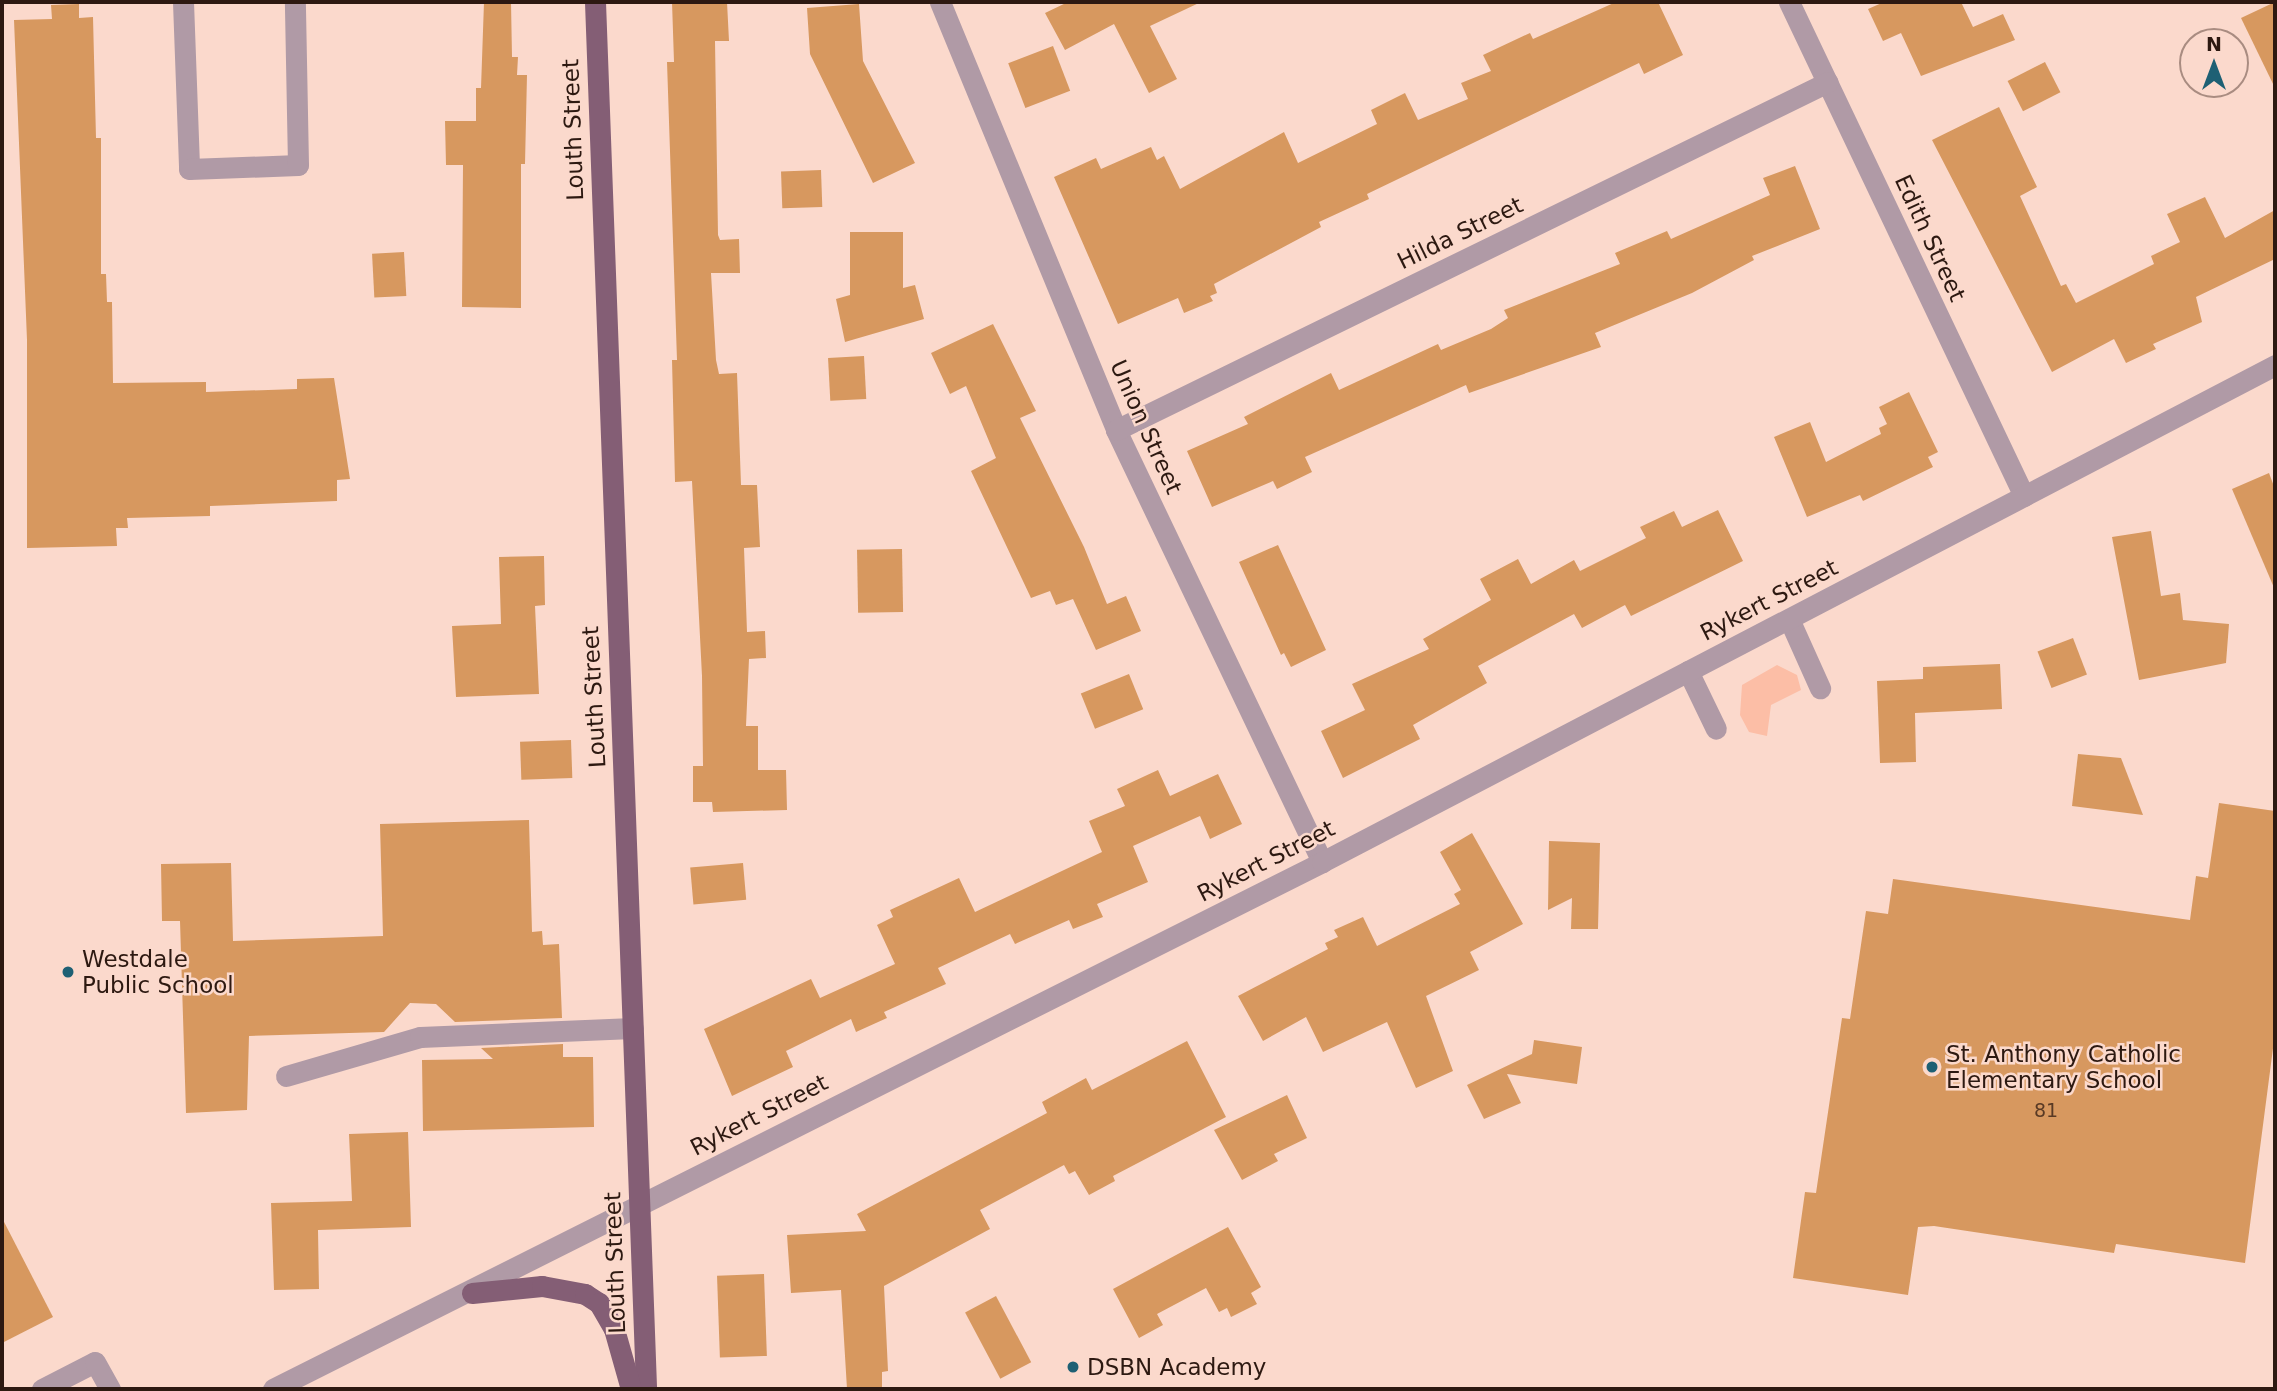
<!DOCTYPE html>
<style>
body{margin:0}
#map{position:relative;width:2277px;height:1391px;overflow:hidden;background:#fbd9cc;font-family:"DejaVu Sans",sans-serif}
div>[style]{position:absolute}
.green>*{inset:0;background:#fcbea6}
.building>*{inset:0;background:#d7985f;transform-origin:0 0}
.minor>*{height:21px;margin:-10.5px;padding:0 10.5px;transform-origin:10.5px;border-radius:10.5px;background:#b09aa6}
.major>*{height:21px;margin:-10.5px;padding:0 10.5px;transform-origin:10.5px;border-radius:10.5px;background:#845e75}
.dots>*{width:19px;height:19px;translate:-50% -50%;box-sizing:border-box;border:4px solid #fbd9cc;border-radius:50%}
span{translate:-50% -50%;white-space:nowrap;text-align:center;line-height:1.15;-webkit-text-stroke:5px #fbd9cc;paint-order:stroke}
.number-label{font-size:19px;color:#583924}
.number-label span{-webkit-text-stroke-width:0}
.street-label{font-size:23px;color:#2d1911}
.poi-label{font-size:23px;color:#2d1911}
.left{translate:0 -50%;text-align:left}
.frame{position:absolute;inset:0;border:4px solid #2d1911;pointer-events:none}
.north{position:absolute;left:2179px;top:28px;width:70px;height:70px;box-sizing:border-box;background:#fbd9cc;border:2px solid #a98c81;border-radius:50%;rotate:0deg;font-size:19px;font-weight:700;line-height:28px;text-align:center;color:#2d1911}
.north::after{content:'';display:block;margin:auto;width:24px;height:32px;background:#1e6074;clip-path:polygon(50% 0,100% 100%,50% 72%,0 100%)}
</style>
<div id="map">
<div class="green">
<div style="clip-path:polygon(1777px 665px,1797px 675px,1801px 690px,1771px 705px,1767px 736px,1749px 732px,1740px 715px,1742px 685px)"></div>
</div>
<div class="building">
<div style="clip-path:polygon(484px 2px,511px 2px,512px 57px,518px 57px,517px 75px,527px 75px,525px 164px,521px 164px,521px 308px,462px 307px,463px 165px,446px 165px,445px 121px,476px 121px,476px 88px,481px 88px)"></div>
<div style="clip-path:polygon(672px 2px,727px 2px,729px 41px,715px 41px,718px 235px,720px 240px,739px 239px,740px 273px,711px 273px,716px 360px,719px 374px,737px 373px,741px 485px,757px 485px,760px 547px,744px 548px,747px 632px,765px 631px,766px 658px,749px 659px,746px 726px,758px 726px,758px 770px,786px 770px,787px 810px,713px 812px,712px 802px,693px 802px,693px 766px,703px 766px,702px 676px,692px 481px,675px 482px,672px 360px,677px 360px,667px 62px,674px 62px)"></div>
<div style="clip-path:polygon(1068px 2px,1201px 2px,1150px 26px,1177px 79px,1149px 93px,1114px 24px,1065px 50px,1045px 13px)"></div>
<div style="clip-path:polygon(1616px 2px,1658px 2px,1683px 55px,1644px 74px,1639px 63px,1367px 194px,1369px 199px,1319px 222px,1321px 227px,1214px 284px,1217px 293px,1210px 296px,1213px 301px,1184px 313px,1178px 298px,1118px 324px,1054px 177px,1096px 158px,1101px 169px,1151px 147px,1157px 160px,1164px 156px,1180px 189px,1284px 132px,1298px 163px,1377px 124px,1371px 110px,1405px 93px,1418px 120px,1468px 99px,1461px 83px,1491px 71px,1483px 55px,1530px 33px,1533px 39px)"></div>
<div style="clip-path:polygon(1884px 2px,1961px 2px,1973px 27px,2003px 14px,2015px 40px,1921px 76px,1901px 33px,1883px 41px,1868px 9px)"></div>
<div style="clip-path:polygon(2275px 2px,2275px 88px,2241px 18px)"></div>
<div style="clip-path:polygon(79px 4px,79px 18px,93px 17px,96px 138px,101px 138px,101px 274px,106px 274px,107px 302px,112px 302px,113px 383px,206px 382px,206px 392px,297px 389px,297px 379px,334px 378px,350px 479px,337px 480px,337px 501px,210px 506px,210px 516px,127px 518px,128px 528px,116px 528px,117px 546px,27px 548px,27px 340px,14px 20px,52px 19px,51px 5px)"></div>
<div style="clip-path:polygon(859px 4px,863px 61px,915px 163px,873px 183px,810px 54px,807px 8px)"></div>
<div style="left:1053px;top:46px;width:48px;height:48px;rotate:69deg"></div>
<div style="left:2045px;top:62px;width:34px;height:42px;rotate:63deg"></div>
<div style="clip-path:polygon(1999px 107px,2037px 187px,2020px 196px,2061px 286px,2066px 284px,2076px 303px,2154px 264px,2151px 256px,2180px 242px,2167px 214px,2205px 197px,2225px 238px,2275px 210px,2275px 259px,2196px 297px,2202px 322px,2153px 344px,2156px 349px,2126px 363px,2114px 339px,2052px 372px,1932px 140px)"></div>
<div style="clip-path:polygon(1795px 166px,1820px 229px,1752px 256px,1754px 260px,1692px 293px,1595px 333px,1601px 347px,1469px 393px,1466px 385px,1305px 457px,1312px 472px,1277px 489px,1273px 481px,1212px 507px,1187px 451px,1248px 424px,1244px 417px,1331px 373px,1339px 390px,1438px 344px,1441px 350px,1491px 329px,1508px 318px,1504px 310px,1620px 264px,1615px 253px,1667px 231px,1671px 239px,1770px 195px,1763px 178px)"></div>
<div style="left:821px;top:170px;width:37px;height:40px;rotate:88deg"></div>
<div style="clip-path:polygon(850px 232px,903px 232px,903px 288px,915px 285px,924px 319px,845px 342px,836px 299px,850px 295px)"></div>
<div style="left:404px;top:252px;width:44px;height:32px;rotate:87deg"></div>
<div style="clip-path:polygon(993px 324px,1036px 411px,1020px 418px,1084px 547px,1107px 604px,1126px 596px,1141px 631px,1096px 650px,1073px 599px,1056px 605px,1050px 591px,1031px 598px,971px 471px,996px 458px,966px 386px,950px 394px,931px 353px)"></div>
<div style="left:864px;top:356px;width:43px;height:36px;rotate:87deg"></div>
<div style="clip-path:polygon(1909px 392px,1938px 452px,1928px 457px,1933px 467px,1863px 501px,1860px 495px,1807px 517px,1774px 437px,1810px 422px,1826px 462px,1881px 434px,1879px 428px,1887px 424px,1879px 407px)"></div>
<div style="clip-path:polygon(2269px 473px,2275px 489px,2275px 590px,2232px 489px)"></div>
<div style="clip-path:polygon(1718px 510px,1743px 561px,1631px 616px,1625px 605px,1582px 628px,1574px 614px,1478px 666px,1487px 683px,1413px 725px,1420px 739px,1343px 778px,1321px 731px,1365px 710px,1352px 684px,1429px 649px,1423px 639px,1491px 600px,1480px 579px,1518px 559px,1531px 584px,1574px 560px,1580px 571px,1646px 538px,1640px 527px,1674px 511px,1682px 527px)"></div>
<div style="clip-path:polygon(2151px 531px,2161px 596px,2180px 593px,2183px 620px,2229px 624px,2226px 663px,2139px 680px,2112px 537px)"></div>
<div style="clip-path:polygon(1278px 545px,1326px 650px,1291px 667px,1284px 653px,1281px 655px,1239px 562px)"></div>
<div style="left:902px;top:549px;width:63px;height:45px;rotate:89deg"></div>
<div style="clip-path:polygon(544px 556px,545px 605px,535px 606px,539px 694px,456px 697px,452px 626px,501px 624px,499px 557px)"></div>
<div style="left:2073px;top:638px;width:39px;height:38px;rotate:69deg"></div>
<div style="clip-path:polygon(2000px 664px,2002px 709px,1915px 713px,1916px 762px,1880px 763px,1877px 681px,1923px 679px,1923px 667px)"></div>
<div style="left:1129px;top:674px;width:38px;height:52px;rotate:68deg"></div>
<div style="left:571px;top:740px;width:38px;height:51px;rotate:88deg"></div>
<div style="clip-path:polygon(2078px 754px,2121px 758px,2143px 815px,2072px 806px)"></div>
<div style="clip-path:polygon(1158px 770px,1170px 796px,1218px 774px,1242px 824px,1210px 839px,1200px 816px,1133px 846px,1148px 882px,1097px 904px,1103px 917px,1073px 929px,1069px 920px,1015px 944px,1010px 934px,938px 968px,946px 984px,884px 1012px,887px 1018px,856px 1032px,851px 1019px,786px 1051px,793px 1067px,732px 1096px,704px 1029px,811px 979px,820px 998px,895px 964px,877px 925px,893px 917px,890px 910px,959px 878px,975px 912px,1102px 852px,1089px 821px,1125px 806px,1117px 789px)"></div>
<div style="clip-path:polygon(2219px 803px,2275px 811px,2275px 1033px,2245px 1263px,2116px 1244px,2114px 1253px,1934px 1226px,1918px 1227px,1908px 1295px,1793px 1278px,1805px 1192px,1816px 1193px,1842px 1018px,1850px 1019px,1866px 911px,1888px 914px,1893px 879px,2190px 920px,2196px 876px,2208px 878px)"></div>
<div style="clip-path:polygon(529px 820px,532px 932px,542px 931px,543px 945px,559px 944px,562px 1018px,455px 1022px,436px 1004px,410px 1003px,384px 1032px,249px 1036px,247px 1110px,186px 1113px,180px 921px,162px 921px,161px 864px,231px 863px,233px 941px,383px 936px,380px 824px)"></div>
<div style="clip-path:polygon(1472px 833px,1523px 924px,1470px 952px,1479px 970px,1426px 996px,1453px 1071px,1416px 1088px,1387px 1022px,1323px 1052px,1306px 1017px,1263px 1041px,1238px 996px,1328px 949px,1325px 943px,1338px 937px,1334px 930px,1363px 917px,1377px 946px,1460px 904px,1454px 894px,1461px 890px,1440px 852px)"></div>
<div style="clip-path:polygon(1549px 841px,1600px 843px,1598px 929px,1571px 929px,1572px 898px,1548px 910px)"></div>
<div style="left:743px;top:863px;width:37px;height:53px;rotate:85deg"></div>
<div style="clip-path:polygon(1534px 1040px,1582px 1047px,1577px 1084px,1507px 1074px,1521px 1103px,1484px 1119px,1467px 1085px,1532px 1054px)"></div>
<div style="clip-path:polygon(1187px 1041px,1226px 1117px,1113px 1176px,1115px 1181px,1089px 1195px,1075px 1171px,1069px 1174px,1064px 1165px,980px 1210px,990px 1229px,884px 1286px,888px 1371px,882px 1372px,882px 1388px,847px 1389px,841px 1290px,791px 1293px,787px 1235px,866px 1231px,857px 1214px,1047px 1113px,1042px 1102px,1086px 1078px,1092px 1090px)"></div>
<div style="clip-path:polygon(563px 1044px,563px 1057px,593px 1057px,594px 1127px,423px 1131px,422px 1060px,493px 1059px,481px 1048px)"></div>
<div style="clip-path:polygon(1287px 1095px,1307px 1138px,1274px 1154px,1278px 1161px,1242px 1180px,1214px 1130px)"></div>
<div style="clip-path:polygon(408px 1132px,411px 1227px,318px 1230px,319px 1289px,274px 1290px,271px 1203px,352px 1201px,349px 1134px)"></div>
<div style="clip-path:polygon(2px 1218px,53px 1317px,2px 1343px)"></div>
<div style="clip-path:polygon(1228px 1227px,1261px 1287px,1251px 1293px,1257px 1304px,1231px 1317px,1227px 1308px,1219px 1312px,1206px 1288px,1157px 1314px,1163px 1325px,1139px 1338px,1113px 1289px)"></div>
<div style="left:764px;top:1274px;width:82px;height:47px;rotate:88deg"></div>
<div style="left:996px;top:1296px;width:75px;height:35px;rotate:62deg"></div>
</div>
<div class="minor">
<div style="left:183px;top:2px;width:167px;rotate:87.9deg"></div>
<div style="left:189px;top:169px;width:109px;rotate:-2.1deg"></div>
<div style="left:298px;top:165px;width:163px;rotate:-91.1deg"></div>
<div style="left:940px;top:2px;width:463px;rotate:67.6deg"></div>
<div style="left:1116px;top:430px;width:479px;rotate:64.5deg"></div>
<div style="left:1789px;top:2px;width:547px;rotate:64.56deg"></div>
<div style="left:1116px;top:430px;width:792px;rotate:-26.05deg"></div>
<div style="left:1789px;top:619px;width:76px;rotate:65.8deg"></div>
<div style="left:1688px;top:671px;width:64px;rotate:64.2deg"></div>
<div style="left:286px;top:1076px;width:140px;rotate:-16.2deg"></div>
<div style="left:420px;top:1037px;width:213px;rotate:-2.4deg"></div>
<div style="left:42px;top:1389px;width:59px;rotate:-27deg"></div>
<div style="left:95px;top:1362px;width:31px;rotate:61deg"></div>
<div style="left:273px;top:1389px;width:1174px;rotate:-26.67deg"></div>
<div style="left:1322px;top:862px;width:1075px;rotate:-27.54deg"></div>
</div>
<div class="major">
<div style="left:595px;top:2px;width:1388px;rotate:87.89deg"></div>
<div style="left:472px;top:1293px;width:70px;rotate:-5.7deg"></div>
<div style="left:542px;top:1286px;width:44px;rotate:10.5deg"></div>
<div style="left:585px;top:1294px;width:17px;rotate:33deg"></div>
<div style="left:599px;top:1303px;width:30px;rotate:60deg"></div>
<div style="left:614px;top:1329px;width:62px;rotate:74.2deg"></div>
</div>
<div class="dots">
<div style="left:68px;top:972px;background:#1e6074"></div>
<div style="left:1932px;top:1067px;background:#1e6074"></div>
<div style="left:1073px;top:1367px;background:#1e6074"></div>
</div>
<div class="number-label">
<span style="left:2046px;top:1111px">81</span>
</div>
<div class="street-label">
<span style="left:573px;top:130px;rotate:-92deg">Louth Street</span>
<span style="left:1460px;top:233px;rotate:-26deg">Hilda Street</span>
<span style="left:1930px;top:238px;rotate:65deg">Edith Street</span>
<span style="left:1146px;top:427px;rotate:66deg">Union Street</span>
<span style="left:1769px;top:600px;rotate:-27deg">Rykert Street</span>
<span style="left:594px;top:697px;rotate:-93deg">Louth Street</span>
<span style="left:1266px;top:861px;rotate:-27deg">Rykert Street</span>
<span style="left:759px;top:1115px;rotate:-27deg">Rykert Street</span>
<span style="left:615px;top:1263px;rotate:-92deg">Louth Street</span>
</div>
<div class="poi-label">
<span class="left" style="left:82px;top:972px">Westdale<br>Public School</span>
<span class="left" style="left:1946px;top:1067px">St. Anthony Catholic<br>Elementary School</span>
<span class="left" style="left:1087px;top:1367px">DSBN Academy</span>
</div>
<div class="frame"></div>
<div class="north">N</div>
</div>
